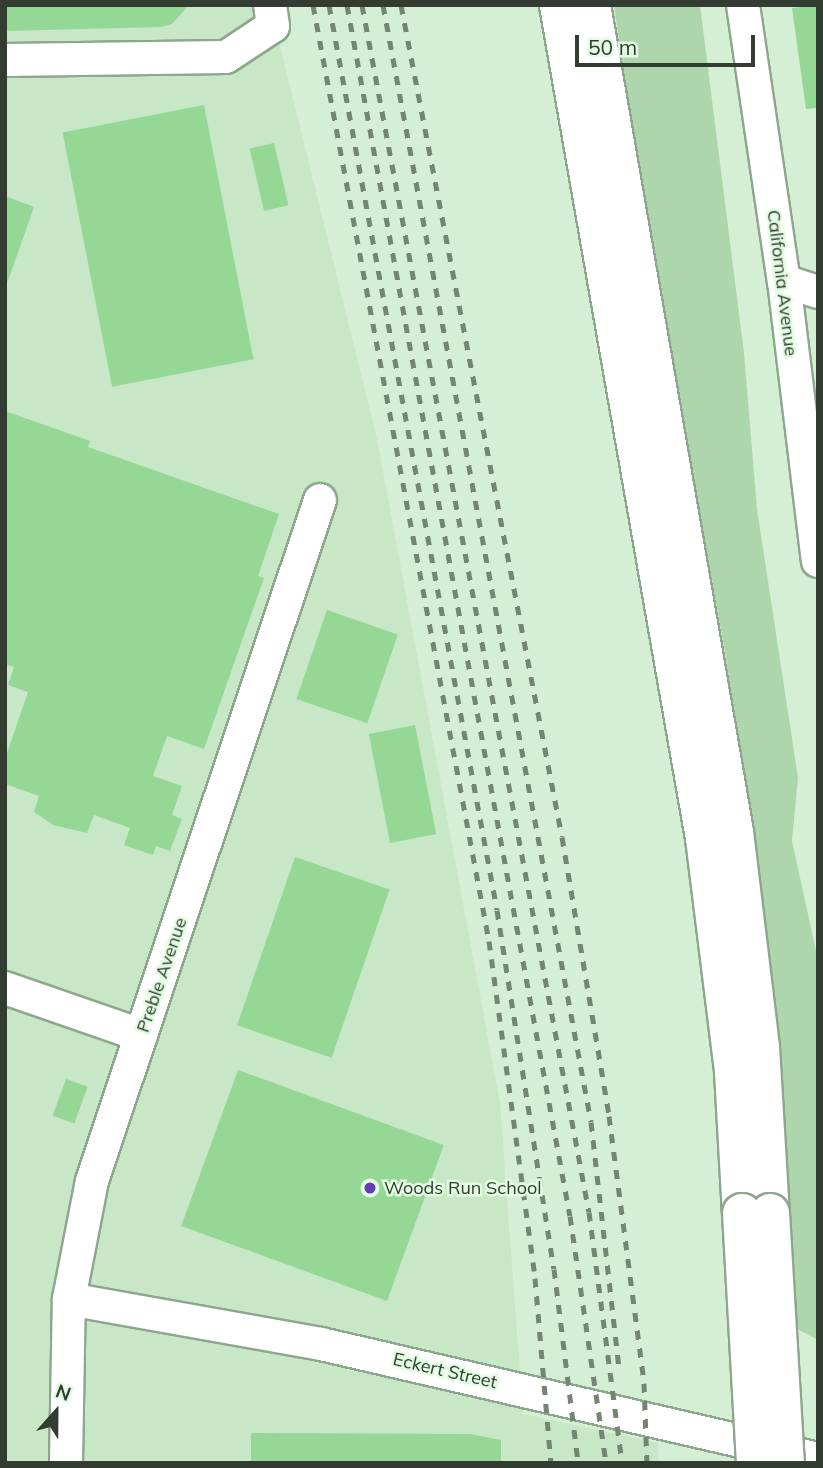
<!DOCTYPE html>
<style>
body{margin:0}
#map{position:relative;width:823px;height:1468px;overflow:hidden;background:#d5efd4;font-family:Mulish,sans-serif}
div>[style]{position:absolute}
.built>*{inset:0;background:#c7e7c6}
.green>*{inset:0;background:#add6ac}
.building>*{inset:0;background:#95d895;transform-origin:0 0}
.roads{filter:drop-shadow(2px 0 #8ea68d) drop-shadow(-2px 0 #8ea68d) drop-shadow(0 2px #8ea68d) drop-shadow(0 -2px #8ea68d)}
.minor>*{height:32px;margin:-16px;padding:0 16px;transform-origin:16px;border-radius:16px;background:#fff}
.highway>*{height:38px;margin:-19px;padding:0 19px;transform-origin:19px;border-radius:19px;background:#fff}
.rail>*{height:5px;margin-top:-2.5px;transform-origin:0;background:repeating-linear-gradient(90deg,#748573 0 9px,transparent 0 18px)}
.bridges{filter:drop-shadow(2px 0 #8ea68d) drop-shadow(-2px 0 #8ea68d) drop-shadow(0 2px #8ea68d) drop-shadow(0 -2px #8ea68d)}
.highway-bridge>*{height:38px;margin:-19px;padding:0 19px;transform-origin:19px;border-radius:19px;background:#fff}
.dots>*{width:19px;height:19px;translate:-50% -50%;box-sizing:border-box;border:4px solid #e2fce1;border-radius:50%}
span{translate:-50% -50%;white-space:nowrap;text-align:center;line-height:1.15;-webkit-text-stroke:5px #e2fce1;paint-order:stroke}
.street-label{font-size:18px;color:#323c31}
.poi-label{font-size:18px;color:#323c31}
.left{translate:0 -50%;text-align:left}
.frame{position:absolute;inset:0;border:7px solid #323c31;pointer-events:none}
.north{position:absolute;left:21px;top:1377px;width:70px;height:70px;-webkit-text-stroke:5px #e2fce1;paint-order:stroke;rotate:21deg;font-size:19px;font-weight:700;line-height:28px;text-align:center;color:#323c31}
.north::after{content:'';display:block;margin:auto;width:24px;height:32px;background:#323c31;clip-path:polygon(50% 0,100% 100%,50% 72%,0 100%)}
.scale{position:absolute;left:575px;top:35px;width:180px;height:32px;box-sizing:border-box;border:4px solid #323c31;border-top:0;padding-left:9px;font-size:21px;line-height:24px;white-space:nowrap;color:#323c31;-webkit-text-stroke:5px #e2fce1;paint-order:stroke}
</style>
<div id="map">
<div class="built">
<div style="clip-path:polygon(5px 5px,270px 5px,377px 439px,500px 1103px,523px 1414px,658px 1443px,659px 1463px,5px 1463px)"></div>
</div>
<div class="green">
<div style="clip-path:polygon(614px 5px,700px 5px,744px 353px,757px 509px,798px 778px,792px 841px,818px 960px,818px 1340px,795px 1328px,761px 888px,725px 652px,632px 137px)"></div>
</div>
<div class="building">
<div style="clip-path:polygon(5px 5px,189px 5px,172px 24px,161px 27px,5px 31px)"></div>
<div style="clip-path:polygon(818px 5px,818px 108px,806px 109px,792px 8px)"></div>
<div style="left:204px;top:105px;width:259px;height:144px;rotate:79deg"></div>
<div style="left:274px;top:143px;width:64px;height:25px;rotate:77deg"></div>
<div style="clip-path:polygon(5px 196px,34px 207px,8px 281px,5px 280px)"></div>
<div style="clip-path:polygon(5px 411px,90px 441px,88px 447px,279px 514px,258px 576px,264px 578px,204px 749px,167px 736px,153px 776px,182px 786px,172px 815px,182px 819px,170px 851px,156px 846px,153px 855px,124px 845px,130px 828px,94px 815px,87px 833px,53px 825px,34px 812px,39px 796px,5px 784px,5px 759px,28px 692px,8px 685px,14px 667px,5px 664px)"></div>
<div style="left:327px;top:610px;width:75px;height:94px;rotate:19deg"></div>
<div style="left:415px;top:725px;width:111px;height:47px;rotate:79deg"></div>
<div style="left:295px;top:857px;width:100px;height:178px;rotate:19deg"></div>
<div style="left:238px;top:1070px;width:219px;height:166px;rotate:20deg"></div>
<div style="left:66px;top:1079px;width:23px;height:39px;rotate:20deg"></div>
<div style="clip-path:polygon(251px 1433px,470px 1434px,501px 1440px,501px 1463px,251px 1463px)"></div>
</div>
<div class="roads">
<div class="minor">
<div style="left:743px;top:5px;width:279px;rotate:81.6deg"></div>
<div style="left:784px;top:281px;width:282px;rotate:83.1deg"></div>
<div style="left:5px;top:60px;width:221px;rotate:-0.8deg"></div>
<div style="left:226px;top:57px;width:56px;rotate:-33.4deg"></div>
<div style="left:273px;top:26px;width:21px;rotate:-98deg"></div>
<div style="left:784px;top:281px;width:36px;rotate:18deg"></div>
<div style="left:5px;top:988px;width:144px;rotate:19.1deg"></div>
<div style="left:69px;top:1299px;width:256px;rotate:10.1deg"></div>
<div style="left:321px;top:1344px;width:510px;rotate:13.03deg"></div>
<div style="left:66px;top:1463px;width:164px;rotate:-89deg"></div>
<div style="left:69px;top:1299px;width:120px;rotate:-79deg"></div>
<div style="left:92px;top:1181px;width:718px;rotate:-71.49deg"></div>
</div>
<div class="highway">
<div style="left:559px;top:5px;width:846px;rotate:80.06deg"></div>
<div style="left:705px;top:838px;width:236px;rotate:82.9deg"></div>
<div style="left:734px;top:1072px;width:141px;rotate:86.8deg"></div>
<div style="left:591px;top:5px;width:839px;rotate:80.19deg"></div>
<div style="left:734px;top:832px;width:217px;rotate:83.1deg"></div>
<div style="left:760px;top:1047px;width:166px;rotate:86.6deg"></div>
</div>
</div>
<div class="rail">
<div style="left:313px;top:5px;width:952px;rotate:79.35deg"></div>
<div style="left:489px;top:941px;width:340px;rotate:82.2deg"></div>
<div style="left:535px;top:1278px;width:186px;rotate:85.1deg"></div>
<div style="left:329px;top:5px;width:920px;rotate:79.48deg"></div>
<div style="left:497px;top:910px;width:363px;rotate:81deg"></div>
<div style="left:554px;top:1269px;width:195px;rotate:82.9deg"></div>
<div style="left:347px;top:5px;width:1231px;rotate:79.57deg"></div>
<div style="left:570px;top:1216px;width:250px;rotate:81.7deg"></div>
<div style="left:362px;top:5px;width:1228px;rotate:79.35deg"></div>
<div style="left:589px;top:1212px;width:253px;rotate:82.5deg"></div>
<div style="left:383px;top:5px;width:1136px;rotate:79.45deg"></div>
<div style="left:591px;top:1122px;width:247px;rotate:83.5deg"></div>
<div style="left:401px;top:5px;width:847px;rotate:79.05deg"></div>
<div style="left:562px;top:837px;width:283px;rotate:80.4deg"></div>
<div style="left:609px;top:1116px;width:269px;rotate:82.5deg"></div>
<div style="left:644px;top:1383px;width:80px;rotate:87.9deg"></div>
</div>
<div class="bridges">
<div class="highway-bridge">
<div style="left:742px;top:1213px;width:250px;rotate:86.8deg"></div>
<div style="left:770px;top:1213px;width:250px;rotate:86.6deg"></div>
</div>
</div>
<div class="dots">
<div style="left:370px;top:1188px;background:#663cb4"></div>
</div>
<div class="street-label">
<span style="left:782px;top:283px;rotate:83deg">California Avenue</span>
<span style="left:162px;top:975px;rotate:-71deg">Preble Avenue</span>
<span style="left:445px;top:1371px;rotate:13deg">Eckert Street</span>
</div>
<div class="poi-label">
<span class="left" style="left:384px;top:1188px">Woods Run School</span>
</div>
<div class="frame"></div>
<div class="north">N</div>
<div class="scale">50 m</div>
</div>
